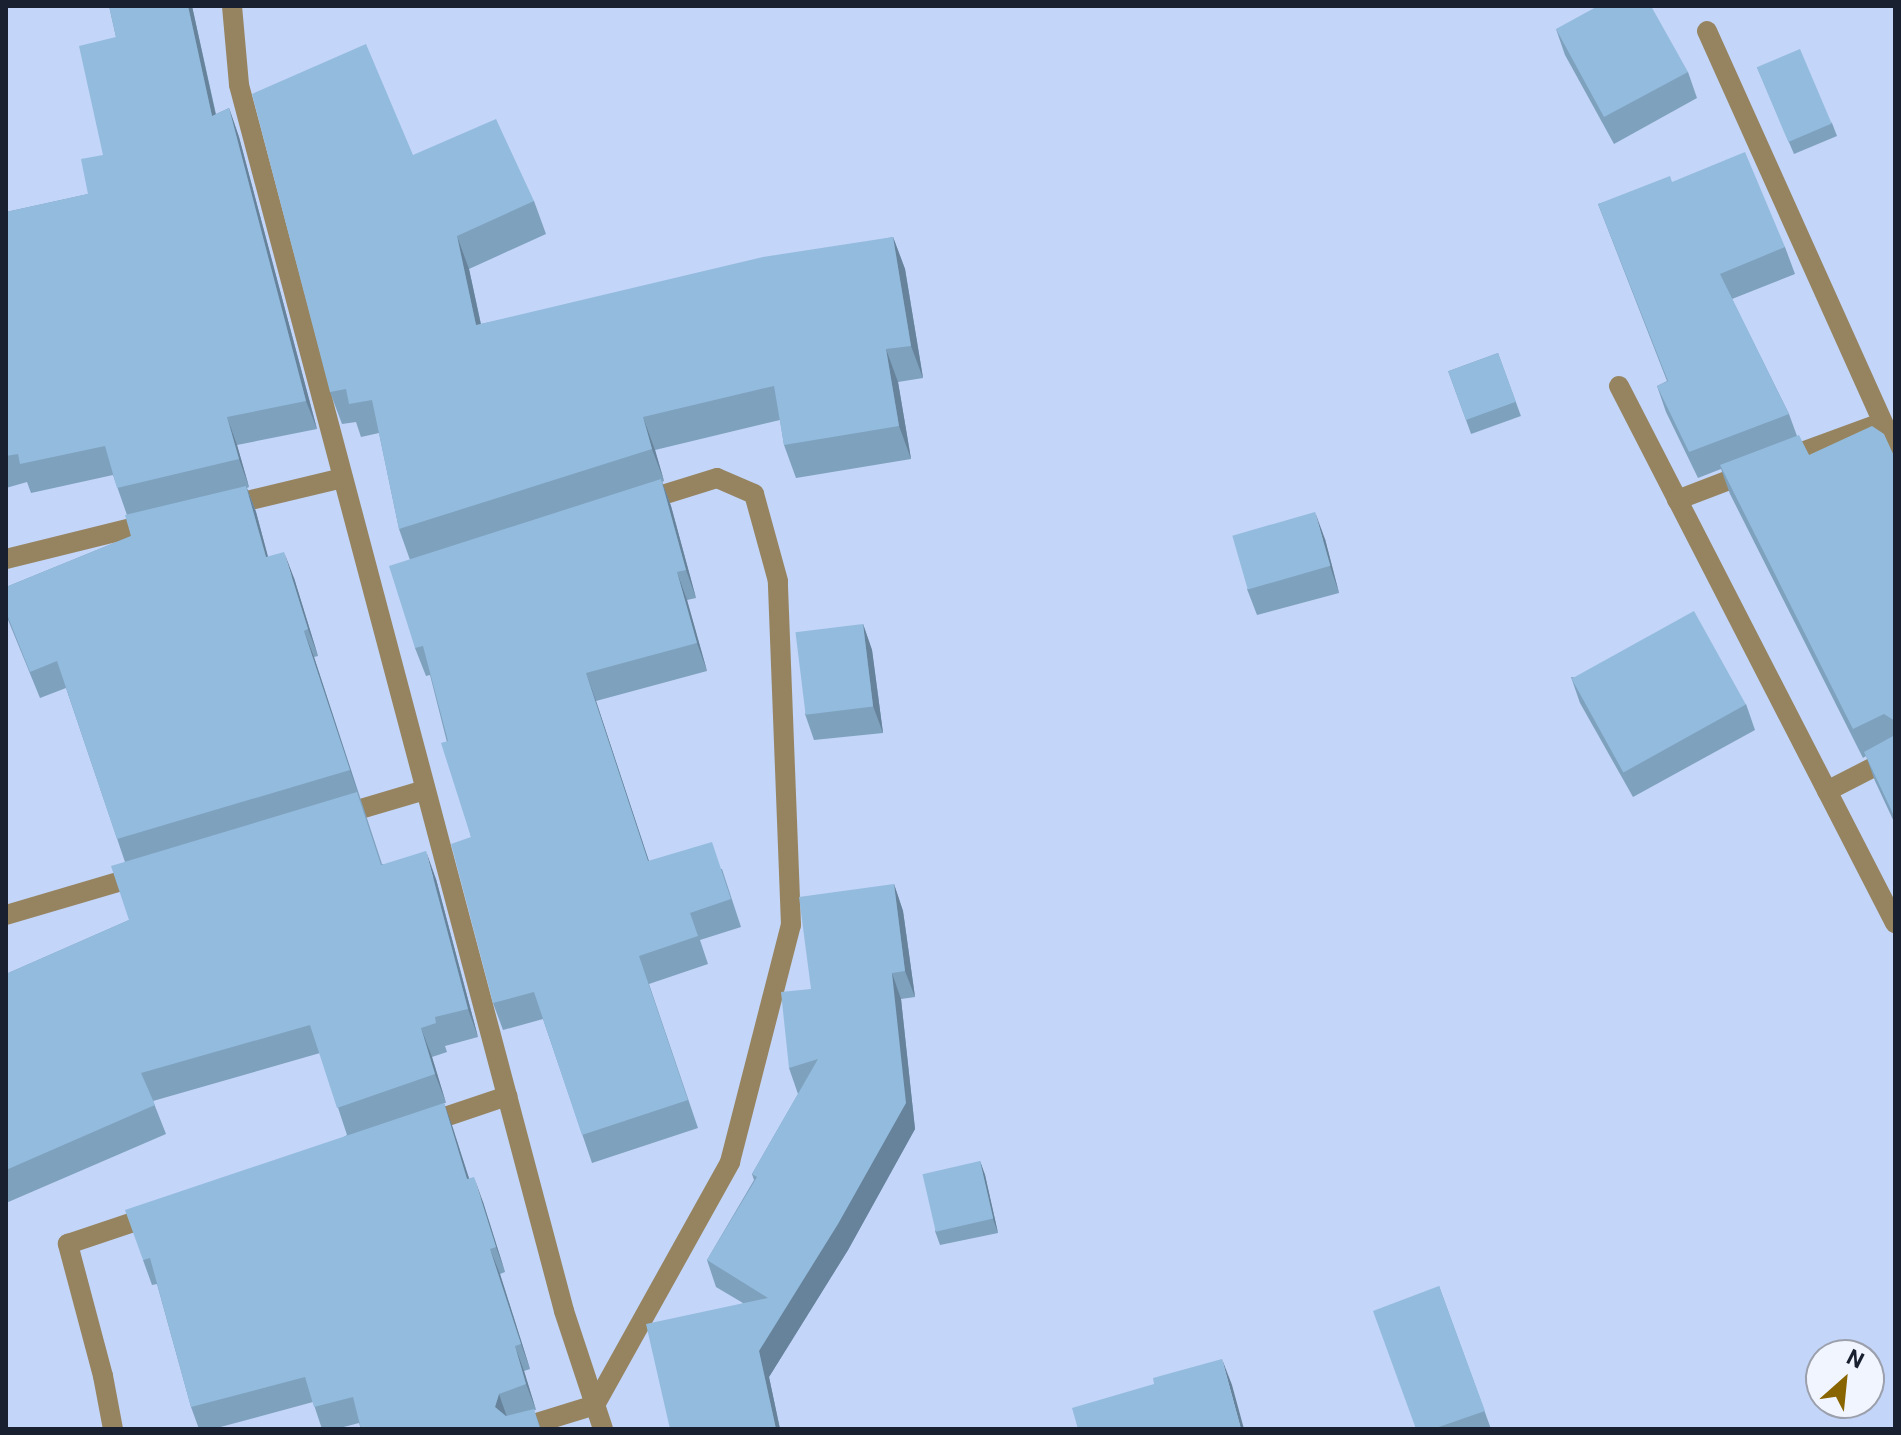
<!DOCTYPE html>
<style>
body{margin:0}
#map{position:relative;width:1901px;height:1435px;overflow:hidden;background:#c3d5f8;font-family:Roboto,sans-serif}
div>[style]{position:absolute}
.street>*{height:20px;margin:-10px;padding:0 10px;transform-origin:10px;border-radius:10px;background:#968460}
.wall>*{inset:0;background:#7ea1be;transform-origin:0 0}
.shaded-wall>*{inset:0;background:#67839b}
.building>*{inset:0;background:#93bbdd;transform-origin:0 0}
span{translate:-50% -50%;white-space:nowrap;text-align:center;line-height:1.15;-webkit-text-stroke:7px #f1f5ff;paint-order:stroke}
.frame{position:absolute;inset:0;border:8px solid #192030;pointer-events:none}
.north{position:absolute;left:1805px;top:1339px;width:80px;height:80px;box-sizing:border-box;background:#f1f5ff;border:2px solid #9ba0ac;border-radius:50%;rotate:27deg;font-size:22px;font-weight:700;line-height:32px;text-align:center;color:#192030}
.north::after{content:'';display:block;margin:auto;width:28px;height:36px;background:#896502;clip-path:polygon(50% 0,100% 100%,50% 72%,0 100%)}
</style>
<div id="map">
<div class="street">
<div style="left:232px;top:6px;width:79px;rotate:84.9deg"></div>
<div style="left:239px;top:85px;width:1268px;rotate:75.15deg"></div>
<div style="left:564px;top:1311px;width:124px;rotate:71.7deg"></div>
<div style="left:1707px;top:31px;width:459px;rotate:65.8deg"></div>
<div style="left:1619px;top:386px;width:604px;rotate:62.8deg"></div>
<div style="left:1783px;top:459px;width:104px;rotate:-20.2deg"></div>
<div style="left:1677px;top:500px;width:78px;rotate:-21deg"></div>
<div style="left:226px;top:506px;width:120px;rotate:-13.5deg"></div>
<div style="left:6px;top:559px;width:150px;rotate:-13.9deg"></div>
<div style="left:1827px;top:791px;width:76px;rotate:-27.2deg"></div>
<div style="left:337px;top:816px;width:92px;rotate:-16.5deg"></div>
<div style="left:6px;top:915px;width:142px;rotate:-16.4deg"></div>
<div style="left:424px;top:1124px;width:88px;rotate:-18.6deg"></div>
<div style="left:113px;top:1429px;width:54px;rotate:-100.7deg"></div>
<div style="left:103px;top:1376px;width:137px;rotate:-104.9deg"></div>
<div style="left:68px;top:1244px;width:91px;rotate:-18.6deg"></div>
<div style="left:517px;top:1429px;width:82px;rotate:-17.1deg"></div>
<div style="left:595px;top:1405px;width:278px;rotate:-60.9deg"></div>
<div style="left:730px;top:1162px;width:245px;rotate:-75.6deg"></div>
<div style="left:791px;top:925px;width:344px;rotate:-92.2deg"></div>
<div style="left:778px;top:581px;width:90px;rotate:-105.4deg"></div>
<div style="left:754px;top:494px;width:40px;rotate:-156.6deg"></div>
<div style="left:717px;top:478px;width:77px;rotate:162.7deg"></div>
</div>
<div class="wall">
<div style="clip-path:polygon(109px 6px,192px 6px,216px 114px,229px 108px,239px 137px,317px 429px,237px 445px,249px 487px,247px 488px,256px 512px,268px 557px,294px 578px,318px 656px,314px 657px,382px 864px,436px 879px,478px 1037px,445px 1046px,447px 1052px,432px 1057px,446px 1103px,444px 1103px,469px 1178px,483px 1202px,505px 1272px,500px 1274px,530px 1369px,524px 1371px,536px 1410px,534px 1410px,541px 1429px,361px 1429px,359px 1423px,336px 1429px,322px 1429px,313px 1402px,213px 1429px,199px 1429px,191px 1407px,157px 1284px,152px 1285px,143px 1260px,347px 1135px,320px 1053px,153px 1101px,166px 1134px,6px 1203px,6px 974px,129px 920px,125px 862px,66px 688px,40px 698px,6px 615px,6px 587px,131px 536px,127px 515px,113px 475px,31px 493px,27px 482px,6px 488px,6px 212px,88px 194px,103px 155px,116px 37px)"></div>
<div style="clip-path:polygon(1556px 29px,1688px 72px,1697px 98px,1614px 144px,1565px 55px)"></div>
<div style="clip-path:polygon(1757px 67px,1832px 123px,1837px 136px,1794px 154px)"></div>
<div style="clip-path:polygon(413px 155px,534px 201px,546px 234px,469px 269px,481px 324px,893px 237px,905px 269px,923px 378px,898px 382px,911px 459px,796px 478px,784px 445px,780px 420px,655px 450px,664px 481px,662px 482px,671px 506px,696px 598px,687px 600px,707px 671px,596px 701px,649px 861px,722px 869px,741px 927px,700px 940px,708px 964px,649px 984px,698px 1128px,592px 1163px,543px 1019px,503px 1030px,493px 1003px,471px 837px,430px 675px,426px 676px,415px 648px,410px 560px,399px 529px,379px 433px,361px 437px,356px 422px,342px 424px,330px 392px)"></div>
<div style="clip-path:polygon(1672px 182px,1785px 247px,1795px 274px,1732px 299px,1789px 414px,1797px 436px,1809px 455px,1895px 458px,1895px 824px,1875px 781px,1866px 756px,1863px 758px,1730px 494px,1721px 469px,1698px 478px,1666px 412px,1657px 386px,1667px 381px,1598px 204px)"></div>
<div style="left:1498px;top:353px;width:67px;height:53px;rotate:70deg"></div>
<div style="clip-path:polygon(1325px 539px,1339px 593px,1257px 615px,1247px 589px)"></div>
<div style="clip-path:polygon(863px 624px,872px 650px,883px 733px,814px 740px,805px 714px)"></div>
<div style="clip-path:polygon(1571px 677px,1746px 704px,1755px 730px,1633px 797px,1580px 703px)"></div>
<div style="clip-path:polygon(894px 884px,903px 911px,915px 997px,901px 999px,915px 1129px,848px 1250px,769px 1377px,780px 1429px,670px 1429px,743px 1303px,716px 1287px,707px 1260px,754px 1180px,752px 1174px,798px 1094px,789px 1068px,811px 989px)"></div>
<div style="clip-path:polygon(980px 1161px,985px 1175px,998px 1233px,940px 1245px,935px 1231px)"></div>
<div style="clip-path:polygon(1439px 1286px,1491px 1429px,1416px 1429px)"></div>
</div>
<div class="shaded-wall">
<div style="clip-path:polygon(188px 6px,192px 6px,222px 144px,212px 116px)"></div>
<div style="clip-path:polygon(229px 108px,239px 137px,317px 429px,306px 401px)"></div>
<div style="clip-path:polygon(457px 236px,469px 269px,488px 358px,476px 325px)"></div>
<div style="clip-path:polygon(893px 237px,905px 269px,923px 378px,911px 346px)"></div>
<div style="clip-path:polygon(886px 349px,898px 382px,911px 459px,899px 426px)"></div>
<div style="clip-path:polygon(227px 417px,237px 445px,249px 487px,239px 459px)"></div>
<div style="clip-path:polygon(643px 417px,655px 450px,664px 481px,652px 449px)"></div>
<div style="clip-path:polygon(661px 479px,671px 506px,696px 598px,686px 570px)"></div>
<div style="clip-path:polygon(246px 486px,256px 512px,275px 583px,266px 557px)"></div>
<div style="clip-path:polygon(1315px 512px,1325px 539px,1339px 593px,1330px 566px)"></div>
<div style="clip-path:polygon(284px 552px,294px 578px,318px 656px,308px 629px)"></div>
<div style="clip-path:polygon(677px 572px,687px 600px,707px 671px,697px 643px)"></div>
<div style="clip-path:polygon(863px 624px,872px 650px,883px 733px,873px 706px)"></div>
<div style="clip-path:polygon(304px 631px,314px 657px,359px 796px,350px 770px)"></div>
<div style="clip-path:polygon(586px 673px,596px 701px,658px 889px,648px 861px)"></div>
<div style="clip-path:polygon(426px 851px,436px 879px,478px 1037px,468px 1009px)"></div>
<div style="clip-path:polygon(894px 884px,903px 911px,915px 997px,905px 971px)"></div>
<div style="clip-path:polygon(892px 973px,901px 999px,915px 1129px,848px 1250px,769px 1377px,780px 1429px,776px 1429px,759px 1351px)"></div>
<div style="clip-path:polygon(421px 1028px,432px 1057px,446px 1103px,435px 1074px)"></div>
<div style="clip-path:polygon(444px 1103px,453px 1128px,477px 1204px,467px 1179px)"></div>
<div style="clip-path:polygon(980px 1161px,985px 1175px,998px 1233px,993px 1219px)"></div>
<div style="clip-path:polygon(474px 1177px,483px 1202px,505px 1272px,496px 1247px)"></div>
<div style="clip-path:polygon(490px 1249px,500px 1274px,530px 1369px,521px 1344px)"></div>
<div style="clip-path:polygon(515px 1346px,524px 1371px,536px 1410px,526px 1384px)"></div>
<div style="clip-path:polygon(1222px 1359px,1232px 1385px,1244px 1429px,1241px 1429px)"></div>
<div style="clip-path:polygon(499px 1394px,508px 1420px,495px 1407px)"></div>
</div>
<div class="building">
<div style="clip-path:polygon(109px 6px,188px 6px,212px 116px,229px 108px,306px 401px,227px 417px,239px 459px,117px 488px,105px 446px,20px 464px,18px 454px,6px 456px,6px 212px,88px 194px,81px 159px,103px 155px,79px 46px,116px 37px)"></div>
<div style="clip-path:polygon(1598px 6px,1651px 6px,1688px 72px,1604px 117px,1556px 29px)"></div>
<div style="clip-path:polygon(366px 44px,413px 155px,496px 119px,534px 201px,457px 236px,476px 325px,763px 257px,893px 237px,911px 346px,886px 349px,899px 426px,784px 445px,774px 386px,643px 417px,652px 449px,399px 529px,372px 400px,349px 404px,346px 389px,330px 392px,252px 94px)"></div>
<div style="left:1800px;top:49px;width:81px;height:47px;rotate:67deg"></div>
<div style="clip-path:polygon(1745px 152px,1785px 247px,1720px 274px,1789px 414px,1689px 452px,1657px 386px,1668px 381px,1598px 204px,1670px 176px,1672px 182px)"></div>
<div style="left:1498px;top:353px;width:52px;height:53px;rotate:70deg"></div>
<div style="clip-path:polygon(1872px 426px,1884px 434px,1895px 458px,1895px 721px,1884px 714px,1853px 729px,1720px 465px,1799px 435px,1809px 455px)"></div>
<div style="clip-path:polygon(661px 479px,686px 570px,677px 572px,697px 643px,586px 673px,648px 861px,712px 842px,731px 899px,690px 913px,698px 936px,639px 956px,688px 1100px,582px 1135px,534px 992px,493px 1003px,451px 844px,471px 837px,441px 743px,448px 741px,423px 646px,415px 648px,389px 566px)"></div>
<div style="clip-path:polygon(246px 486px,266px 557px,284px 552px,308px 629px,304px 631px,350px 770px,117px 839px,57px 661px,30px 672px,6px 612px,6px 587px,131px 536px,125px 515px)"></div>
<div style="left:1315px;top:512px;width:56px;height:86px;rotate:74deg"></div>
<div style="left:1694px;top:611px;width:107px;height:140px;rotate:61deg"></div>
<div style="left:863px;top:624px;width:83px;height:68px;rotate:83deg"></div>
<div style="clip-path:polygon(1895px 735px,1895px 818px,1864px 752px)"></div>
<div style="clip-path:polygon(357px 792px,381px 865px,426px 851px,468px 1009px,435px 1017px,436px 1023px,421px 1028px,435px 1074px,337px 1108px,310px 1025px,141px 1073px,155px 1105px,6px 1170px,6px 974px,129px 920px,111px 866px)"></div>
<div style="clip-path:polygon(894px 884px,905px 971px,892px 973px,906px 1103px,838px 1224px,759px 1351px,776px 1429px,670px 1429px,646px 1324px,768px 1298px,707px 1260px,757px 1177px,752px 1174px,818px 1059px,789px 1068px,781px 992px,811px 989px,799px 897px)"></div>
<div style="clip-path:polygon(444px 1103px,467px 1179px,474px 1177px,496px 1247px,490px 1249px,521px 1344px,515px 1346px,526px 1384px,499px 1394px,495px 1407px,506px 1416px,534px 1409px,540px 1429px,361px 1429px,353px 1397px,314px 1407px,305px 1377px,191px 1407px,150px 1258px,143px 1260px,125px 1210px)"></div>
<div style="left:980px;top:1161px;width:59px;height:59px;rotate:77deg"></div>
<div style="clip-path:polygon(1439px 1286px,1485px 1411px,1433px 1429px,1416px 1429px,1373px 1311px)"></div>
<div style="clip-path:polygon(1222px 1359px,1241px 1429px,1078px 1429px,1072px 1408px,1154px 1384px,1153px 1378px)"></div>
</div>
<div class="frame"></div>
<div class="north">N</div>
</div>
